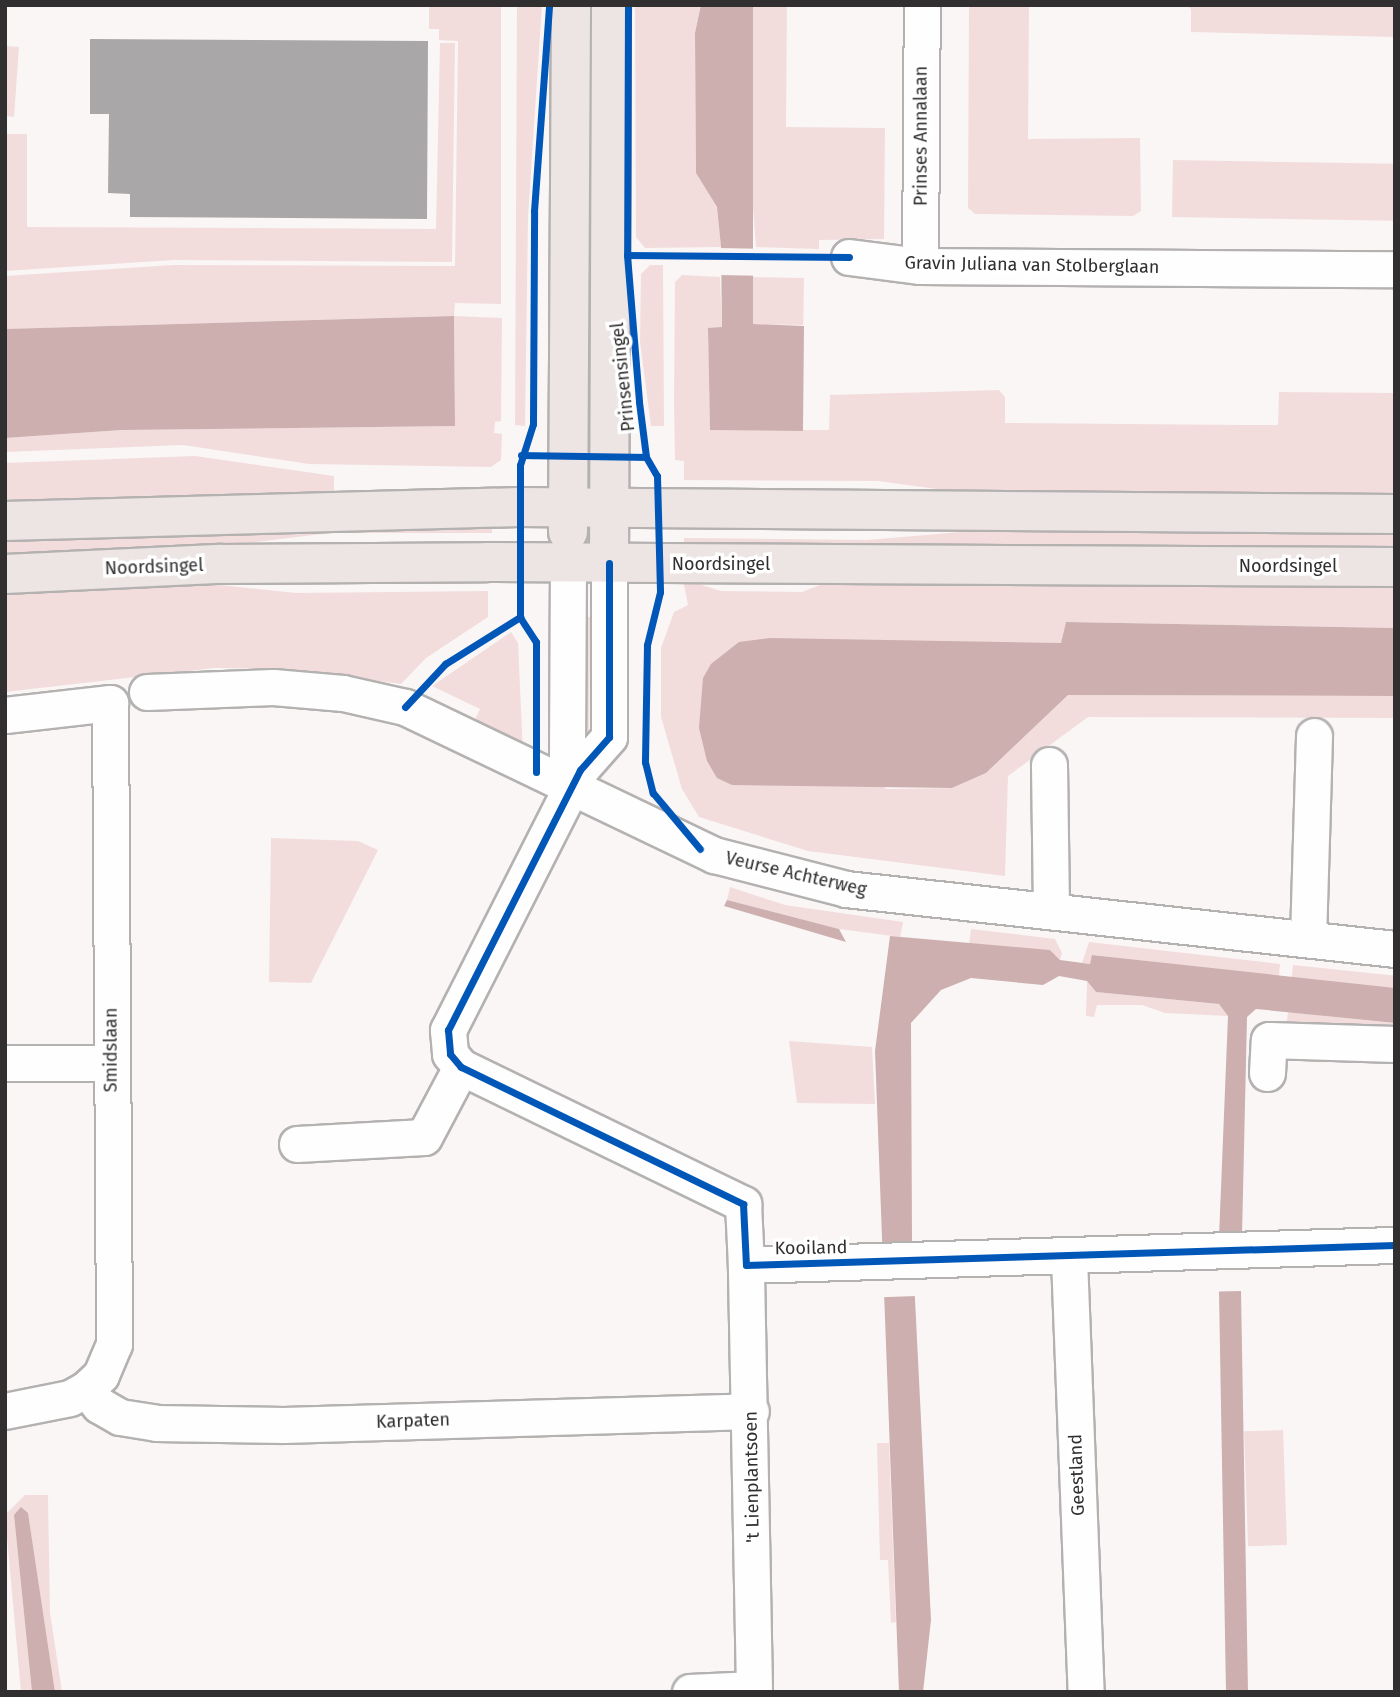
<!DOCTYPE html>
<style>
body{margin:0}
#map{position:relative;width:1400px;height:1697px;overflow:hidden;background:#faf6f6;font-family:"Fira Sans",sans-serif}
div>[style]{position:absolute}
.green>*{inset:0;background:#f2dddc;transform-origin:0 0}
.water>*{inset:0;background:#ccafae;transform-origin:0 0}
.pier>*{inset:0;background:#faf6f6;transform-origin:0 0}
.building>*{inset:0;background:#a9a7a8}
.roads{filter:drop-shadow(2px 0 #b4b1b1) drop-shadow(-2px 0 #b4b1b1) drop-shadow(0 2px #b4b1b1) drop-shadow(0 -2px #b4b1b1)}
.minor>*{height:35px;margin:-17.5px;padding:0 17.5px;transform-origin:17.5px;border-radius:17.5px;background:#fefefe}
.major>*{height:38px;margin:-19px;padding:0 19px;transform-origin:19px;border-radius:19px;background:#ede4e4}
.cycleway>*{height:7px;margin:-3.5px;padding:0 3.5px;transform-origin:3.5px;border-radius:3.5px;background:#0057b8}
span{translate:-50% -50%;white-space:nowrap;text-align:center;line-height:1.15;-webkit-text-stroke:7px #fff;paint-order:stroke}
.street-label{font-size:18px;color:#312f2f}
.frame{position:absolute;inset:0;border:7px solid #312f2f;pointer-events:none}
</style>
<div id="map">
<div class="green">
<div style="clip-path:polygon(429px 5px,501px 5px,501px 304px,455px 303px,454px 316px,502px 318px,501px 421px,495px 422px,494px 433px,502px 434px,501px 460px,491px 467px,309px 464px,183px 445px,5px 452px,5px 438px,122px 430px,455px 426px,454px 316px,5px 329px,5px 276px,173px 265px,455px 266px,458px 41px,439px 40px,439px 29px,429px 29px)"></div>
<div style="clip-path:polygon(517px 5px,542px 5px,528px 217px,525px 426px,515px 425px)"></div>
<div style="clip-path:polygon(635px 5px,701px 5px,695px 33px,696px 173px,717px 207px,721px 247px,645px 248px,636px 237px)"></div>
<div style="clip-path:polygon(753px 5px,787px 5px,786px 127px,885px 128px,884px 239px,819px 240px,819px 249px,756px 247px,751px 180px)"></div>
<div style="clip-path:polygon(969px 5px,1029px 5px,1028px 139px,1140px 138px,1141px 211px,1133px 216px,975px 214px,968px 208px)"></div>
<div style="clip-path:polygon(1185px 5px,1395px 5px,1395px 37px,1191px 32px,1191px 9px)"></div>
<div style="clip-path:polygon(440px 43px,455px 43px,452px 262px,173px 260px,5px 271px,5px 134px,27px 134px,27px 227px,436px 229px)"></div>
<div style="left:5px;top:46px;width:14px;height:70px;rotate:4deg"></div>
<div style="left:1173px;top:160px;width:222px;height:57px;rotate:1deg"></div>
<div style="clip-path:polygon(650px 265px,663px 265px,664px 426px,651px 426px,640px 342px,641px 274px)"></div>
<div style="clip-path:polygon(682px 275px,720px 277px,722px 328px,708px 328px,710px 430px,829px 430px,830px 395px,999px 390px,1005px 397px,1005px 423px,1242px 425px,1278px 425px,1279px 392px,1395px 393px,1395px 498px,988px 496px,878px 481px,684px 480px,684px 461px,675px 460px,674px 402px,675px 282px)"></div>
<div style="left:753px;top:277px;width:51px;height:47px;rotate:1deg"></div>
<div style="clip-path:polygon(195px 456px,334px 476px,334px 492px,5px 501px,5px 463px)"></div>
<div style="clip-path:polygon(492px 524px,492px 533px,330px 533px,182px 551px,5px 556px,5px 536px)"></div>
<div style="clip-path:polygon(985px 530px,1395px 531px,1395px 552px,684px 549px,684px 538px,867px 540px)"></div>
<div style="clip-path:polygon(683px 579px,721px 591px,802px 592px,828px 582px,1395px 581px,1395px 628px,1066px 622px,1061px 643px,739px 642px,886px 789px,952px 788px,986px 773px,1068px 695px,1395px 696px,1395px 718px,1088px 717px,1008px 776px,1005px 876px,808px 851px,699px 817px,682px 789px,661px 717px,661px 648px,674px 612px,688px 605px)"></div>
<div style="clip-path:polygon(210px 584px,296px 593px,488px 591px,488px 617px,426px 658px,401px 684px,288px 669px,214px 668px,5px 692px,5px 591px)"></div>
<div style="clip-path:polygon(576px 616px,590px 617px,589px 739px,584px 752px)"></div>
<div style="clip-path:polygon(511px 632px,518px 643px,523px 754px,470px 730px,480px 709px,432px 686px)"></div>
<div style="clip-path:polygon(271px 838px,358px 841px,378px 850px,311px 983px,269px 982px)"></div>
<div style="clip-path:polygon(730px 887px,785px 905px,903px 922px,900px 937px,839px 929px,727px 900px)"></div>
<div style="clip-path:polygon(971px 929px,1055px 939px,1062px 953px,1060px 960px,1050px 950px,969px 945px)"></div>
<div style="clip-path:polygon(1089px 942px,1280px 964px,1279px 976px,1093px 955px,1090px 964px,1082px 963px)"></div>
<div style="left:1293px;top:965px;width:103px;height:13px;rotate:6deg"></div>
<div style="clip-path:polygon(1087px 981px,1096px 992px,1219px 1004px,1228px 1016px,1165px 1013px,1142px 1005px,1097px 1005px,1094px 1017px,1086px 1016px)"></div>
<div style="left:1288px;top:1012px;width:108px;height:14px;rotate:6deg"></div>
<div style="clip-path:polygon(789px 1041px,872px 1047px,875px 1104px,797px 1103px)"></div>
<div style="left:1283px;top:1430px;width:115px;height:39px;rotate:88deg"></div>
<div style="clip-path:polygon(877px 1443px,889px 1443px,896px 1622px,891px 1623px,888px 1560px,880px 1560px)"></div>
<div style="clip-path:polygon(25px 1495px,48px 1495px,50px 1613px,62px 1692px,55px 1692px,28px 1514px,14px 1515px,32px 1692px,21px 1692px,5px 1515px)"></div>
</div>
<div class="water">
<div style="clip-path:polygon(701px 5px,753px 5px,753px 324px,804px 326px,803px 431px,710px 430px,708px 328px,722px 327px,721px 247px,717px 207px,696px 173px,695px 33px)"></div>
<div style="clip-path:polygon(454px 316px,455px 426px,122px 430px,5px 438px,5px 329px)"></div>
<div style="clip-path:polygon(1066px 622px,1395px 628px,1395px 696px,1068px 695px,986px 773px,952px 788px,732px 785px,717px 778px,707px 761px,699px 728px,703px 678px,711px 664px,739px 642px,770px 638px,1061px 643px)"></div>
<div style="clip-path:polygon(727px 900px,839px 929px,846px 942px,724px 906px)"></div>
<div style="clip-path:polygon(890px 936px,1050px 950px,1060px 960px,1090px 964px,1092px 955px,1395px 988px,1395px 1023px,1256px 1009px,1247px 1017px,1242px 1236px,1219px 1237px,1228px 1016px,1219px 1004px,1096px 992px,1087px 981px,1059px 976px,1043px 985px,971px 978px,941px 990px,911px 1023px,912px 1239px,931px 1620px,923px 1692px,899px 1692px,875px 1051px)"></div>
<div style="left:1241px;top:1291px;width:401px;height:22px;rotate:89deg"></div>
<div style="clip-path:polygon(21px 1507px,28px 1513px,55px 1692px,32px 1692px,14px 1515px)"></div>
</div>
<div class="pier">
<div style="left:717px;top:248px;width:42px;height:27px;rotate:1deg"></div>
<div style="left:915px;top:1244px;width:52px;height:36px;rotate:88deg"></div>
</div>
<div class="building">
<div style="clip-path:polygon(90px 39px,428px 41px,427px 219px,130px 217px,130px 194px,108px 193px,109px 114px,90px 114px)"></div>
</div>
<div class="roads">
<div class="minor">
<div style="left:849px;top:257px;width:72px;rotate:7.2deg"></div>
<div style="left:920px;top:266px;width:475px;rotate:0.4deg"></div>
<div style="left:920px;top:266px;width:261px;rotate:-89.6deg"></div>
<div style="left:568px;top:563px;width:192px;rotate:90.3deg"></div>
<div style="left:567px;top:755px;width:20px;rotate:49deg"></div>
<div style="left:609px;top:563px;width:174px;rotate:90deg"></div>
<div style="left:609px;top:737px;width:44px;rotate:131.3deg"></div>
<div style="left:580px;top:770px;width:292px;rotate:116.9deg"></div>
<div style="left:448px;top:1030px;width:24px;rotate:85deg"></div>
<div style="left:450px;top:1054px;width:17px;rotate:50deg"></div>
<div style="left:461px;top:1067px;width:314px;rotate:25.9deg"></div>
<div style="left:743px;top:1204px;width:61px;rotate:87.2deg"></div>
<div style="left:746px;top:1265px;width:649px;rotate:-1.77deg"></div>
<div style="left:147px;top:692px;width:126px;rotate:-2.3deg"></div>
<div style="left:273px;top:687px;width:70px;rotate:4.9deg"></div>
<div style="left:343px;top:693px;width:64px;rotate:12.7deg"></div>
<div style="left:405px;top:707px;width:343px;rotate:25.6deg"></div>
<div style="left:714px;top:855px;width:136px;rotate:14.4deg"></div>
<div style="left:846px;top:889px;width:552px;rotate:6.24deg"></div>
<div style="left:5px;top:715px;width:106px;rotate:-6.5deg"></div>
<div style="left:110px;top:703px;width:641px;rotate:89.64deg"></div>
<div style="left:114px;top:1344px;width:34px;rotate:113deg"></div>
<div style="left:101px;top:1375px;width:21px;rotate:137deg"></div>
<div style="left:86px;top:1389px;width:18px;rotate:151deg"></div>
<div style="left:70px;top:1398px;width:66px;rotate:168.7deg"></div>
<div style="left:1049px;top:765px;width:145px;rotate:89.2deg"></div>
<div style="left:1308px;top:939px;width:203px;rotate:-88.3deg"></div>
<div style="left:5px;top:1063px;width:106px"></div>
<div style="left:1267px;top:1073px;width:33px;rotate:-87deg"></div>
<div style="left:1269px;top:1040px;width:126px;rotate:1.8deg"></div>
<div style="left:297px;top:1144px;width:127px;rotate:-3.2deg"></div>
<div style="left:424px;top:1137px;width:79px;rotate:-62.1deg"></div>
<div style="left:1069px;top:1258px;width:434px;rotate:87.8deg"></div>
<div style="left:86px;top:1389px;width:21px;rotate:51deg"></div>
<div style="left:99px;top:1405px;width:24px;rotate:30deg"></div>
<div style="left:120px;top:1417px;width:36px;rotate:9deg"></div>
<div style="left:156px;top:1423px;width:128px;rotate:0.9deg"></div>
<div style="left:284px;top:1425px;width:467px;rotate:-1.7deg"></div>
<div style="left:690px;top:1692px;width:64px;rotate:-2.7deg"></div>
<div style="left:754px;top:1689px;width:424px;rotate:-91.1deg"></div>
</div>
<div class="major">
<div style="left:5px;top:521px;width:514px;rotate:-1.56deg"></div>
<div style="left:519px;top:507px;width:876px;rotate:0.46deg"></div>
<div style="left:568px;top:532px;width:527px;rotate:-89.67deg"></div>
<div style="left:609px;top:563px;width:558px;rotate:-89.79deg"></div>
<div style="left:5px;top:574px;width:216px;rotate:-2.7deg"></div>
<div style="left:221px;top:564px;width:266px;rotate:-0.4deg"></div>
<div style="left:487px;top:562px;width:908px;rotate:0.32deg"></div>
</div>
</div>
<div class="cycleway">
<div style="left:628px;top:5px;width:250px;rotate:90.2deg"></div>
<div style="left:627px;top:255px;width:147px;rotate:85.3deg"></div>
<div style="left:639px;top:402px;width:55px;rotate:82.7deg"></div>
<div style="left:646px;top:457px;width:22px;rotate:60deg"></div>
<div style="left:657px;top:476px;width:116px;rotate:88.5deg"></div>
<div style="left:660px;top:592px;width:55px;rotate:103.8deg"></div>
<div style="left:647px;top:645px;width:117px;rotate:91deg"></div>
<div style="left:645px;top:762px;width:32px;rotate:76deg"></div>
<div style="left:653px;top:793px;width:73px;rotate:50deg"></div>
<div style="left:627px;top:255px;width:222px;rotate:0.5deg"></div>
<div style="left:521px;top:455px;width:125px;rotate:0.9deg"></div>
<div style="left:609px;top:563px;width:174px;rotate:90deg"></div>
<div style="left:609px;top:737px;width:44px;rotate:131.3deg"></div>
<div style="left:580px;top:770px;width:292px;rotate:116.9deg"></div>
<div style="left:448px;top:1030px;width:24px;rotate:85deg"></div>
<div style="left:450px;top:1054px;width:17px;rotate:50deg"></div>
<div style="left:461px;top:1067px;width:314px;rotate:25.9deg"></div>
<div style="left:743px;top:1204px;width:61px;rotate:87.2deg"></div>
<div style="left:746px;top:1265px;width:649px;rotate:-1.77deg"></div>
<div style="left:405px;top:707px;width:59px;rotate:-47.1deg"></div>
<div style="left:445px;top:664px;width:89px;rotate:-32.1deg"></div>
<div style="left:536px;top:772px;width:130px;rotate:-90deg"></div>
<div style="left:536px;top:642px;width:30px;rotate:-123deg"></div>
<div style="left:520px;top:617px;width:152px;rotate:-90deg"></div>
<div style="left:520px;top:465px;width:43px;rotate:-72.4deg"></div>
<div style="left:533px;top:424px;width:213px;rotate:-89.7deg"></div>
<div style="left:534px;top:211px;width:207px;rotate:-85.8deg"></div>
</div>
<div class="street-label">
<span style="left:921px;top:136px;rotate:-90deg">Prinses Annalaan</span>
<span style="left:1032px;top:265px;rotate:1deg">Gravin Juliana van Stolberglaan</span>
<span style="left:623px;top:377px;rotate:-96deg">Prinsensingel</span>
<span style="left:721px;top:564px">Noordsingel</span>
<span style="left:1288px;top:566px">Noordsingel</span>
<span style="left:154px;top:567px;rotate:-2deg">Noordsingel</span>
<span style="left:796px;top:874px;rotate:13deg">Veurse Achterweg</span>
<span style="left:111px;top:1050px;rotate:-90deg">Smidslaan</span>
<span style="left:811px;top:1248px;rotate:-1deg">Kooiland</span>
<span style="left:413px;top:1421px;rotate:-2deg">Karpaten</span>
<span style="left:1077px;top:1475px;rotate:-92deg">Geestland</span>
<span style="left:752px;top:1477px;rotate:-91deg">'t Lienplantsoen</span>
</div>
<div class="frame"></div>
</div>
